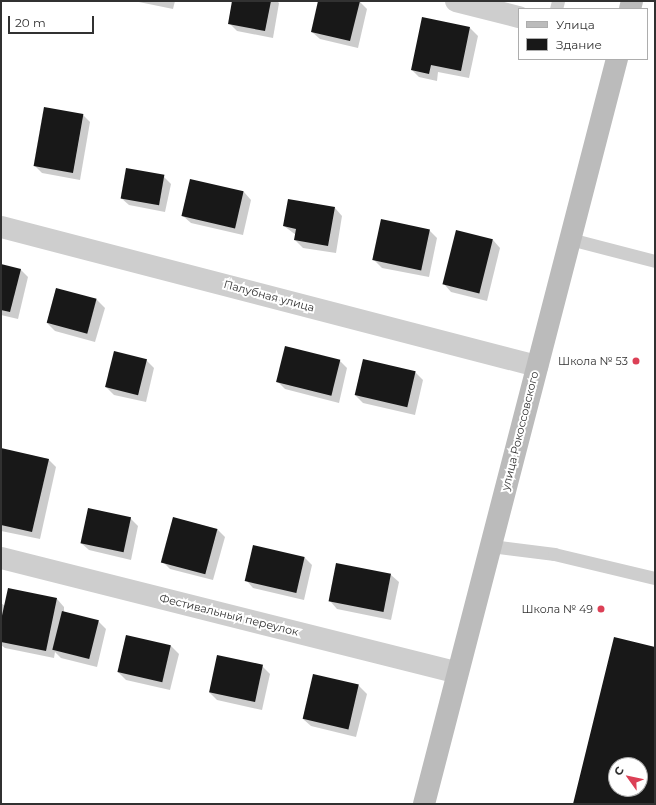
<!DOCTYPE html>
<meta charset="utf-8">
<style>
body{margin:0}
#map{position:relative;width:656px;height:805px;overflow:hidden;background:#fff;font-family:Montserrat,sans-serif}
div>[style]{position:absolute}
.shadow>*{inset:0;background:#0003}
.building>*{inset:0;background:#181818;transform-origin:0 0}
.lane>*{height:13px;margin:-6.5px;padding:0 6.5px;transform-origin:6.5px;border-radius:6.5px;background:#cecece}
.street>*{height:22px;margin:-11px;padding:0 11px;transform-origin:11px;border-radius:11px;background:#cecece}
.secondary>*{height:22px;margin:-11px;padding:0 11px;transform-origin:11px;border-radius:11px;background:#bbb}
.dots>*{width:11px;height:11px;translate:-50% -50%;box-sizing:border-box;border:2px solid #fff;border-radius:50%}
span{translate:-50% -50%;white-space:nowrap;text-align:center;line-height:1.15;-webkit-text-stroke:4px #fff;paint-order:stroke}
.street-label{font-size:11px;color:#313131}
.poi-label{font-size:11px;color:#313131}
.right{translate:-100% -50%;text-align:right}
.frame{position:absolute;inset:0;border:2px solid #313131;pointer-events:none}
.legend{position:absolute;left:518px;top:8px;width:130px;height:52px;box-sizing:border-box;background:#fff;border:1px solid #adadad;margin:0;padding:5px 7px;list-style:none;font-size:12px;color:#313131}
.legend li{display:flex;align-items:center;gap:8px;height:20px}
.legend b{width:20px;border:1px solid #adadad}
.north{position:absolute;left:608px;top:757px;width:40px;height:40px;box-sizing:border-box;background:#fff;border:1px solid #adadad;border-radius:50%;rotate:303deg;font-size:11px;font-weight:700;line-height:16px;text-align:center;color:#313131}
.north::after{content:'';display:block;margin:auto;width:14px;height:18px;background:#dc4056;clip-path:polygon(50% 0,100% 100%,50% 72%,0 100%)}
.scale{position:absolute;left:8px;top:16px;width:86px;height:18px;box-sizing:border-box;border:2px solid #313131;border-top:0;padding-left:5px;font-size:12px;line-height:14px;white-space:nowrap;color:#313131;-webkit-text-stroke:3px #fff;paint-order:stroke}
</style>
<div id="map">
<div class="shadow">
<div style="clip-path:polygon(134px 1px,175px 1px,173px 9px)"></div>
<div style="clip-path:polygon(233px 1px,277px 1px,279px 3px,273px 38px,237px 31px,229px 23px)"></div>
<div style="clip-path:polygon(319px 1px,359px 1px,367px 9px,358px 48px,320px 39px,312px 32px)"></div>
<div style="clip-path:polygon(470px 28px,478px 36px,469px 78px,438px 72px,437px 81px,419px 77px,412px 70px)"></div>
<div style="clip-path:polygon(83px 115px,90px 122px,80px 180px,42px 173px,34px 165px)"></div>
<div style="clip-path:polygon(163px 176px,171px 184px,165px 212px,129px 205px,121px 198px)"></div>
<div style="clip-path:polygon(244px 192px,251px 200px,243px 235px,191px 223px,183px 216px)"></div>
<div style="clip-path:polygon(335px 208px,342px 216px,336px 253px,303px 248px,295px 240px,296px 235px,284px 226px)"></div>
<div style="clip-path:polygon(429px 230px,437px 238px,429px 277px,382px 268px,374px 260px)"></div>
<div style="clip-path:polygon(493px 240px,500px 248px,487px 301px,451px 292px,444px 284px)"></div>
<div style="clip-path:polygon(1px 265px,21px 270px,28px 277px,18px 319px,1px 315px)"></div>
<div style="clip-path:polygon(56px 289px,97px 300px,105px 308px,95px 342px,55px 331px,47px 323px)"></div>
<div style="clip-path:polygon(146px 360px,154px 368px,146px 402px,114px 395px,106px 387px)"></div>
<div style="clip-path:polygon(340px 361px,347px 368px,339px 403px,285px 389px,277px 381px)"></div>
<div style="clip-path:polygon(415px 372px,423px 380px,415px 415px,363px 403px,355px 395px)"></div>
<div style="clip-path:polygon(1px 449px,48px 459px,56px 467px,40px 539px,1px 531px)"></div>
<div style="clip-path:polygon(130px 518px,138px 526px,131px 560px,89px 550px,81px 543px)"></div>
<div style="clip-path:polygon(174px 518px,217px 529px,225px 537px,213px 580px,170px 569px,162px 561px)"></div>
<div style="clip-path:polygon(305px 558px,312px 565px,304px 600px,253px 588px,246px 580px)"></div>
<div style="clip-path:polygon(391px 575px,399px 582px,391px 620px,337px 609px,330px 601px)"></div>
<div style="clip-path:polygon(57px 599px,64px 607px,64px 612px,98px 621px,106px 629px,97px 667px,61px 658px,55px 652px,54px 658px,5px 648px,1px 645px,1px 603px,5px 606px)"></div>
<div style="clip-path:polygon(126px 636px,171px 646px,179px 654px,170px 690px,126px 680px,118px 672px)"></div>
<div style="clip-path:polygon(262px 666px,270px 674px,262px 710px,217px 700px,209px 692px)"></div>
<div style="clip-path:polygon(314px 675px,359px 686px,367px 694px,356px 737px,311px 726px,303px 719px)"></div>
</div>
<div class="building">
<div style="clip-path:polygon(232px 1px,271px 1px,265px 31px,228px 24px)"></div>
<div style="clip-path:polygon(318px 1px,360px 1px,350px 41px,311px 32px)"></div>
<div style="clip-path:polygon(422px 17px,470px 27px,461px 71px,431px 65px,429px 74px,411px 70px)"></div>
<div style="left:44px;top:107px;width:40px;height:60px;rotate:10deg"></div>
<div style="left:126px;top:168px;width:39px;height:31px;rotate:10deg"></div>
<div style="left:190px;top:179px;width:55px;height:38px;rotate:13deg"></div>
<div style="clip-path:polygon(288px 199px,335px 207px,328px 246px,294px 240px,296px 229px,283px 226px)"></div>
<div style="left:381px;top:219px;width:50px;height:42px;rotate:12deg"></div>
<div style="left:456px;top:230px;width:38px;height:56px;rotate:14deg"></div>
<div style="clip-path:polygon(1px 264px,21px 269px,10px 312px,1px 310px)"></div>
<div style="left:56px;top:288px;width:42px;height:36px;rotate:15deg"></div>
<div style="left:285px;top:346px;width:57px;height:37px;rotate:14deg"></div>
<div style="left:114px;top:351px;width:34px;height:37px;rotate:14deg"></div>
<div style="left:363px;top:359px;width:54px;height:37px;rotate:13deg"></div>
<div style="clip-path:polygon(1px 448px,49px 459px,32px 532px,1px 525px)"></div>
<div style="left:88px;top:508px;width:44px;height:36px;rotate:12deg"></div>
<div style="left:173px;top:517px;width:46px;height:47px;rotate:15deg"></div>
<div style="left:253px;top:545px;width:53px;height:37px;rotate:13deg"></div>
<div style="left:336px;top:563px;width:56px;height:39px;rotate:11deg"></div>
<div style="clip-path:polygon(8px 588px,57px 598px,46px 651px,1px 642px,1px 620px)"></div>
<div style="left:62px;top:611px;width:38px;height:40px;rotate:14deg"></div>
<div style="left:126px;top:635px;width:46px;height:38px;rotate:13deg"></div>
<div style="clip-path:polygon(evenodd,614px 637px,655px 647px,655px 804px,573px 804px,614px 637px,616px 765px,640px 765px,640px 789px,616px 789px,616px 765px)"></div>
<div style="left:217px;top:655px;width:47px;height:38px;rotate:12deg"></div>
<div style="left:313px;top:674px;width:47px;height:46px;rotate:13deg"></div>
</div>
<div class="lane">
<div style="left:556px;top:9px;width:8px;rotate:-76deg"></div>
<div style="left:570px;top:239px;width:88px;rotate:14.5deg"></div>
<div style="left:491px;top:546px;width:64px;rotate:7.2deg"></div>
<div style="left:554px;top:554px;width:104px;rotate:13.4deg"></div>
</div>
<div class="street">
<div style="left:456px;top:1px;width:65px;rotate:14.3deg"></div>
<div style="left:1px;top:227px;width:554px;rotate:14.54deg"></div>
<div style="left:1px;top:558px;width:469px;rotate:14.1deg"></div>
</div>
<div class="secondary">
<div style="left:630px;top:9px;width:8px;rotate:-76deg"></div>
<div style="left:424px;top:804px;width:770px;rotate:-75.48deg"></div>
</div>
<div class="dots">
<div style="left:636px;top:361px;background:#dc4056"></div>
<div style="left:601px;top:609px;background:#dc4056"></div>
</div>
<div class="street-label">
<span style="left:269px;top:296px;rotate:15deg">Палубная улица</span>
<span style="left:520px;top:431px;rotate:-76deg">улица Рокоссовского</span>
<span style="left:229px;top:615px;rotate:14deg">Фестивальный переулок</span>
</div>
<div class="poi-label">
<span class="right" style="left:628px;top:361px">Школа № 53</span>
<span class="right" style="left:593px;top:609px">Школа № 49</span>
</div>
<div class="frame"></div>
<ul class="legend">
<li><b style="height:5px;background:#bbb"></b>Улица</li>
<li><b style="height:11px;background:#181818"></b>Здание</li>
</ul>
<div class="north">С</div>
<div class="scale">20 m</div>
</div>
